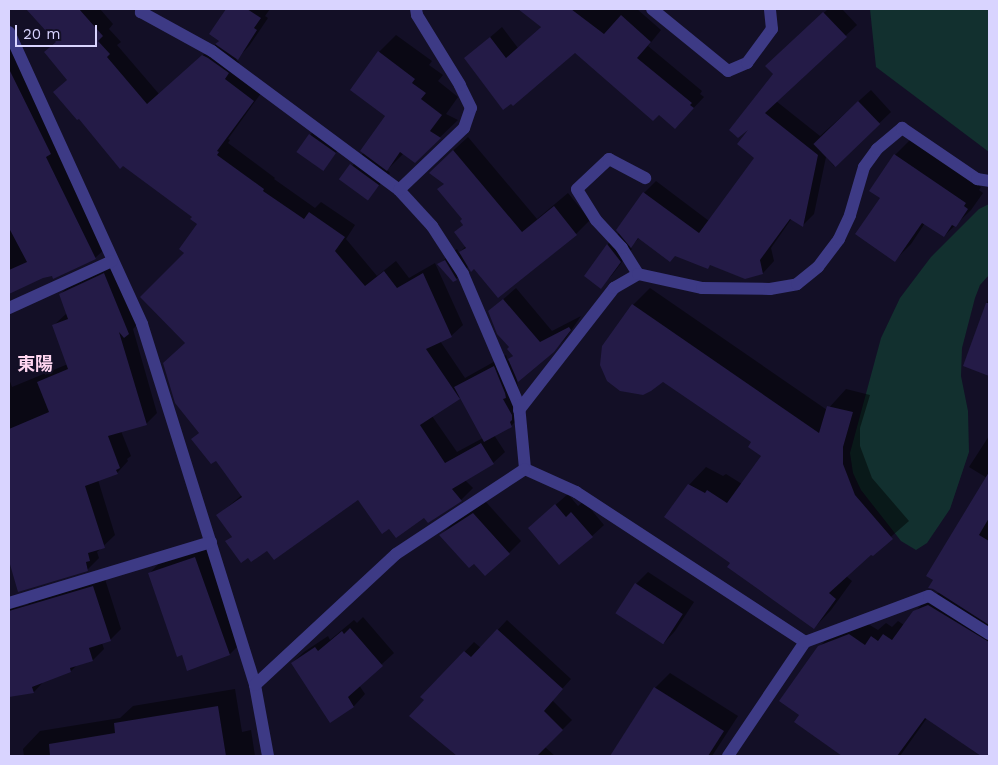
<!DOCTYPE html>
<meta charset="utf-8">
<style>
body{margin:0}
#map{position:relative;width:998px;height:765px;overflow:hidden;background:#130f26;font-family:"Work Sans","Noto Sans JP",sans-serif}
div>[style]{position:absolute}
.green>*{inset:0;background:#12302f}
.shadow>*{inset:0;background:#0007}
.building>*{inset:0;background:#241b47;transform-origin:0 0}
.minor>*{height:12px;margin:-6px;padding:0 6px;transform-origin:6px;border-radius:6px;background:#3d3a85}
span{translate:-50% -50%;white-space:nowrap;text-align:center;line-height:1.15;-webkit-text-stroke:4.5px #130f26;paint-order:stroke}
.quarter-label{font-size:18px;color:#ffd6f0;font-weight:700}
.frame{position:absolute;inset:0;border:10px solid #d9d4ff;pointer-events:none}
.scale{position:absolute;left:15px;top:25px;width:82px;height:22px;box-sizing:border-box;border:2px solid #d9d4ff;border-top:0;padding-left:6px;font-size:15px;line-height:18px;white-space:nowrap;color:#d9d4ff;-webkit-text-stroke:4px #130f26;paint-order:stroke}
</style>
<div id="map">
<div class="green">
<div style="clip-path:polygon(870px 9px,989px 9px,989px 152px,876px 67px)"></div>
<div style="clip-path:polygon(989px 204px,989px 275px,980px 285px,975px 298px,962px 348px,961px 376px,968px 411px,969px 452px,950px 509px,927px 543px,916px 550px,901px 541px,861px 490px,853px 473px,850px 453px,881px 338px,900px 298px,931px 257px,979px 209px)"></div>
</div>
<div class="shadow">
<div style="clip-path:polygon(evenodd,28px 9px,100px 9px,113px 24px,109px 29px,121px 42px,117px 45px,159px 94px,220px 40px,211px 34px,228px 9px,270px 9px,265px 16px,268px 18px,249px 46px,236px 60px,239px 62px,235px 67px,264px 89px,228px 139px,230px 140px,228px 143px,275px 178px,274px 179px,315px 208px,321px 202px,355px 225px,346px 239px,377px 276px,396px 261px,409px 278px,435px 263px,463px 325px,451px 336px,440px 341px,465px 378px,506px 355px,508px 361px,514px 355px,489px 312px,516px 288px,552px 331px,581px 316px,566px 338px,553px 351px,516px 376px,523px 414px,511px 426px,494px 435px,505px 452px,493px 463px,465px 480px,473px 488px,461px 500px,429px 521px,425px 517px,390px 528px,358px 498px,268px 549px,227px 542px,233px 536px,218px 515px,242px 495px,200px 433px,186px 342px,186px 253px,199px 224px,68px 79px,57px 41px,28px 9px,460px 397px,483px 438px,457px 452px,432px 416px,460px 397px)"></div>
<div style="clip-path:polygon(520px 9px,637px 9px,661px 30px,648px 46px,702px 91px,700px 94px,704px 97px,686px 116px,659px 113px,575px 52px,513px 104px,466px 58px,502px 27px,518px 48px,542px 26px)"></div>
<div style="clip-path:polygon(828px 9px,842px 9px,857px 25px,776px 101px,820px 136px,871px 90px,891px 112px,834px 166px,826px 157px,814px 214px,802px 226px,792px 218px,771px 248px,774px 261px,763px 273px,711px 264px,708px 267px,640px 237px,630px 247px,632px 249px,612px 275px,601px 287px,586px 276px,608px 244px,620px 232px,618px 230px,644px 193px,656px 181px,709px 221px,756px 157px,752px 125px,774px 74px,779px 55px)"></div>
<div style="clip-path:polygon(396px 35px,432px 61px,429px 65px,443px 75px,438px 81px,458px 97px,446px 114px,458px 120px,415px 161px,404px 153px,387px 170px,390px 173px,369px 197px,341px 179px,364px 152px,387px 116px,379px 52px)"></div>
<div style="clip-path:polygon(9px 46px,107px 247px,95px 258px,42px 277px,9px 293px)"></div>
<div style="clip-path:polygon(315px 130px,340px 147px,324px 169px,310px 135px)"></div>
<div style="clip-path:polygon(468px 137px,537px 219px,568px 193px,590px 220px,576px 234px,475px 268px,469px 266px,456px 279px,439px 265px,451px 253px,457px 249px,459px 253px,466px 246px,455px 232px,464px 224px,464px 219px,445px 183px,444px 159px)"></div>
<div style="clip-path:polygon(910px 140px,981px 187px,979px 190px,983px 193px,971px 210px,944px 236px,925px 223px,911px 244px,895px 260px,882px 198px,895px 155px)"></div>
<div style="clip-path:polygon(116px 263px,140px 322px,133px 329px,157px 413px,146px 424px,121px 431px,131px 456px,127px 459px,128px 461px,117px 473px,98px 480px,115px 535px,97px 552px,99px 558px,88px 569px,19px 590px,9px 549px,9px 379px,12px 387px,68px 364px,53px 326px,67px 313px,60px 295px,71px 283px)"></div>
<div style="clip-path:polygon(650px 288px,827px 410px,846px 389px,870px 395px,860px 428px,860px 446px,872px 478px,909px 521px,846px 576px,852px 581px,831px 610px,814px 628px,689px 485px,706px 467px,723px 476px,726px 474px,742px 484px,763px 455px,633px 305px)"></div>
<div style="clip-path:polygon(989px 297px,989px 374px,965px 366px)"></div>
<div style="clip-path:polygon(989px 436px,989px 756px,927px 718px,900px 756px,843px 756px,795px 722px,800px 715px,819px 647px,834px 632px,863px 621px,878px 630px,886px 623px,892px 627px,898px 621px,904px 625px,928px 597px,941px 592px,987px 478px,969px 467px)"></div>
<div style="clip-path:polygon(568px 494px,578px 506px,584px 501px,604px 525px,592px 536px,529px 528px)"></div>
<div style="clip-path:polygon(486px 502px,521px 541px,509px 553px,441px 535px,453px 523px)"></div>
<div style="clip-path:polygon(207px 546px,242px 642px,230px 654px,188px 669px,150px 573px,161px 561px)"></div>
<div style="clip-path:polygon(648px 572px,694px 602px,675px 631px,664px 643px,636px 584px)"></div>
<div style="clip-path:polygon(104px 576px,121px 629px,110px 640px,102px 643px,104px 649px,93px 660px,78px 664px,71px 671px,44px 681px,34px 692px,9px 695px,9px 609px,27px 605px,35px 597px)"></div>
<div style="clip-path:polygon(363px 617px,394px 653px,359px 685px,365px 694px,354px 706px,330px 721px,292px 663px,304px 652px,328px 636px,330px 640px,354px 620px,357px 623px)"></div>
<div style="clip-path:polygon(507px 620px,571px 679px,552px 700px,572px 720px,545px 747px,555px 756px,458px 756px,411px 716px,425px 700px,422px 697px,474px 642px,481px 648px)"></div>
<div style="clip-path:polygon(670px 673px,738px 716px,712px 756px,612px 756px,655px 688px)"></div>
<div style="clip-path:polygon(235px 689px,242px 732px,251px 730px,255px 756px,24px 756px,23px 749px,40px 731px,120px 718px,133px 706px)"></div>
</div>
<div class="building">
<div style="clip-path:polygon(26px 9px,79px 9px,103px 36px,98px 41px,110px 54px,107px 57px,147px 104px,202px 55px,208px 58px,229px 73px,225px 79px,254px 101px,217px 151px,219px 152px,217px 155px,264px 189px,263px 191px,304px 219px,309px 212px,345px 237px,335px 251px,365px 286px,384px 271px,397px 288px,423px 273px,452px 337px,426px 349px,460px 399px,420px 425px,445px 463px,481px 443px,494px 464px,452px 489px,462px 501px,428px 523px,424px 518px,396px 538px,389px 529px,382px 534px,358px 500px,274px 560px,267px 551px,251px 562px,248px 558px,241px 563px,225px 541px,232px 537px,216px 515px,242px 497px,216px 461px,211px 464px,191px 439px,199px 433px,175px 403px,163px 363px,185px 343px,140px 297px,184px 253px,179px 249px,197px 224px,190px 219px,192px 217px,123px 166px,120px 169px,79px 119px,77px 120px,53px 92px,67px 80px,44px 52px,56px 42px)"></div>
<div style="clip-path:polygon(226px 9px,247px 9px,261px 18px,254px 28px,257px 30px,238px 60px,215px 44px,219px 41px,209px 34px)"></div>
<div style="clip-path:polygon(518px 9px,571px 9px,604px 34px,621px 15px,651px 42px,637px 58px,692px 103px,690px 105px,694px 108px,675px 129px,659px 115px,653px 121px,575px 53px,513px 106px,511px 104px,503px 110px,464px 58px,490px 37px,506px 58px,541px 27px)"></div>
<div style="clip-path:polygon(823px 12px,847px 37px,765px 113px,818px 155px,803px 227px,790px 219px,760px 260px,763px 274px,745px 279px,710px 265px,708px 269px,675px 256px,670px 262px,638px 238px,631px 248px,616px 230px,643px 192px,699px 233px,754px 158px,737px 144px,748px 130px,738px 138px,729px 130px,773px 74px,765px 66px)"></div>
<div style="clip-path:polygon(378px 51px,415px 79px,412px 83px,426px 93px,421px 99px,442px 115px,430px 131px,441px 138px,415px 163px,400px 152px,387px 171px,360px 151px,385px 116px,350px 90px)"></div>
<div style="clip-path:polygon(9px 69px,51px 154px,46px 157px,96px 259px,53px 279px,52px 276px,43px 278px,9px 294px,9px 270px,27px 262px,9px 228px)"></div>
<div style="left:858px;top:101px;width:32px;height:62px;rotate:46deg"></div>
<div style="left:309px;top:134px;width:33px;height:22px;rotate:35deg"></div>
<div style="clip-path:polygon(453px 150px,522px 232px,554px 206px,577px 235px,498px 298px,474px 269px,471px 272px,459px 252px,466px 248px,454px 232px,463px 225px,460px 221px,462px 219px,437px 189px,444px 184px,429px 173px)"></div>
<div style="clip-path:polygon(894px 154px,966px 203px,964px 206px,968px 209px,956px 227px,952px 225px,944px 237px,922px 223px,895px 262px,855px 234px,880px 198px,869px 191px)"></div>
<div style="left:350px;top:164px;width:36px;height:19px;rotate:36deg"></div>
<div style="clip-path:polygon(607px 244px,621px 262px,601px 289px,584px 276px)"></div>
<div style="clip-path:polygon(445px 260px,457px 280px,453px 282px,437px 264px)"></div>
<div style="clip-path:polygon(104px 273px,129px 334px,124px 338px,119px 332px,147px 425px,108px 436px,120px 468px,116px 470px,118px 474px,85px 486px,105px 548px,88px 553px,90px 561px,86px 562px,88px 571px,18px 592px,9px 561px,9px 429px,49px 412px,37px 382px,68px 369px,52px 325px,68px 319px,59px 294px)"></div>
<div style="clip-path:polygon(503px 299px,540px 342px,569px 327px,571px 330px,554px 352px,518px 382px,508px 359px,513px 356px,507px 349px,509px 347px,497px 334px,488px 311px)"></div>
<div style="clip-path:polygon(986px 303px,989px 303px,989px 376px,963px 366px)"></div>
<div style="clip-path:polygon(632px 304px,819px 433px,827px 406px,853px 412px,843px 447px,843px 464px,855px 495px,893px 539px,873px 556px,871px 555px,829px 593px,836px 599px,814px 629px,727px 567px,730px 563px,664px 517px,688px 484px,705px 493px,707px 490px,727px 503px,761px 456px,748px 447px,751px 442px,663px 382px,651px 391px,643px 395px,620px 391px,607px 381px,600px 365px,602px 346px)"></div>
<div style="clip-path:polygon(494px 366px,505px 393px,506px 398px,503px 399px,512px 415px,512px 420px,510px 422px,512px 427px,484px 442px,454px 387px)"></div>
<div style="clip-path:polygon(989px 472px,989px 518px,979px 535px,989px 541px,989px 625px,933px 589px,928px 588px,933px 580px,926px 576px)"></div>
<div style="clip-path:polygon(555px 504px,566px 517px,571px 512px,593px 537px,559px 565px,528px 528px)"></div>
<div style="clip-path:polygon(473px 513px,510px 554px,485px 576px,474px 564px,469px 568px,439px 535px)"></div>
<div style="clip-path:polygon(195px 557px,230px 655px,187px 671px,182px 655px,177px 657px,148px 573px)"></div>
<div style="left:635px;top:583px;width:57px;height:36px;rotate:33deg"></div>
<div style="clip-path:polygon(93px 586px,111px 641px,89px 648px,93px 661px,70px 668px,71px 672px,32px 687px,34px 693px,9px 697px,9px 611px)"></div>
<div style="clip-path:polygon(928px 605px,989px 642px,989px 756px,981px 756px,925px 718px,897px 756px,842px 756px,794px 722px,799px 715px,779px 701px,818px 646px,849px 634px,865px 645px,871px 636px,878px 641px,883px 634px,892px 640px,913px 611px)"></div>
<div style="clip-path:polygon(350px 628px,383px 666px,348px 697px,354px 707px,330px 723px,291px 663px,315px 647px,318px 651px,342px 631px,344px 634px)"></div>
<div style="clip-path:polygon(497px 629px,563px 689px,544px 711px,563px 730px,537px 756px,457px 756px,409px 716px,424px 700px,420px 697px,464px 651px,471px 657px)"></div>
<div style="clip-path:polygon(654px 687px,724px 731px,708px 756px,610px 756px)"></div>
<div style="clip-path:polygon(218px 706px,226px 756px,50px 756px,49px 744px,115px 733px,114px 723px)"></div>
</div>
<div class="minor">
<div style="left:143px;top:9px;width:4px;rotate:124deg"></div>
<div style="left:141px;top:12px;width:81px;rotate:28.8deg"></div>
<div style="left:212px;top:51px;width:233px;rotate:36.6deg"></div>
<div style="left:399px;top:190px;width:49px;rotate:47.5deg"></div>
<div style="left:432px;top:226px;width:57px;rotate:57.1deg"></div>
<div style="left:463px;top:274px;width:142px;rotate:66.9deg"></div>
<div style="left:519px;top:405px;width:64px;rotate:84.6deg"></div>
<div style="left:652px;top:9px;width:98px;rotate:39.2deg"></div>
<div style="left:728px;top:71px;width:21px;rotate:-23deg"></div>
<div style="left:747px;top:63px;width:42px;rotate:-53.7deg"></div>
<div style="left:772px;top:29px;width:20px;rotate:-96deg"></div>
<div style="left:9px;top:32px;width:321px;rotate:65.5deg"></div>
<div style="left:142px;top:324px;width:378px;rotate:72.6deg"></div>
<div style="left:255px;top:685px;width:72px;rotate:79.6deg"></div>
<div style="left:399px;top:190px;width:90px;rotate:-43.6deg"></div>
<div style="left:464px;top:128px;width:21px;rotate:-71deg"></div>
<div style="left:471px;top:108px;width:25px;rotate:-116deg"></div>
<div style="left:460px;top:85px;width:82px;rotate:-121.6deg"></div>
<div style="left:417px;top:15px;width:6px;rotate:-99deg"></div>
<div style="left:638px;top:274px;width:31px;rotate:-122deg"></div>
<div style="left:622px;top:248px;width:38px;rotate:-133deg"></div>
<div style="left:596px;top:220px;width:36px;rotate:-122deg"></div>
<div style="left:577px;top:189px;width:44px;rotate:-43.2deg"></div>
<div style="left:609px;top:159px;width:41px;rotate:27.8deg"></div>
<div style="left:9px;top:308px;width:113px;rotate:-24.5deg"></div>
<div style="left:519px;top:410px;width:155px;rotate:-52.1deg"></div>
<div style="left:614px;top:288px;width:28px;rotate:-30deg"></div>
<div style="left:638px;top:274px;width:66px;rotate:12.3deg"></div>
<div style="left:702px;top:288px;width:68px;rotate:0.8deg"></div>
<div style="left:770px;top:289px;width:27px;rotate:-10deg"></div>
<div style="left:797px;top:284px;width:27px;rotate:-39deg"></div>
<div style="left:818px;top:267px;width:35px;rotate:-53deg"></div>
<div style="left:839px;top:239px;width:26px;rotate:-65deg"></div>
<div style="left:850px;top:215px;width:50px;rotate:-73.7deg"></div>
<div style="left:864px;top:167px;width:22px;rotate:-54deg"></div>
<div style="left:877px;top:149px;width:33px;rotate:-40deg"></div>
<div style="left:902px;top:128px;width:91px;rotate:34.2deg"></div>
<div style="left:977px;top:179px;width:12px;rotate:9deg"></div>
<div style="left:525px;top:469px;width:56px;rotate:24.3deg"></div>
<div style="left:576px;top:492px;width:274px;rotate:33.2deg"></div>
<div style="left:9px;top:603px;width:211px;rotate:-16.8deg"></div>
<div style="left:255px;top:685px;width:192px;rotate:-42.9deg"></div>
<div style="left:396px;top:554px;width:154px;rotate:-33.4deg"></div>
<div style="left:728px;top:756px;width:138px;rotate:-56deg"></div>
<div style="left:805px;top:642px;width:132px;rotate:-20.4deg"></div>
<div style="left:929px;top:596px;width:71px;rotate:32.3deg"></div>
</div>
<div class="quarter-label">
<span style="left:35px;top:364px">東陽</span>
</div>
<div class="frame"></div>
<div class="scale">20 m</div>
</div>
